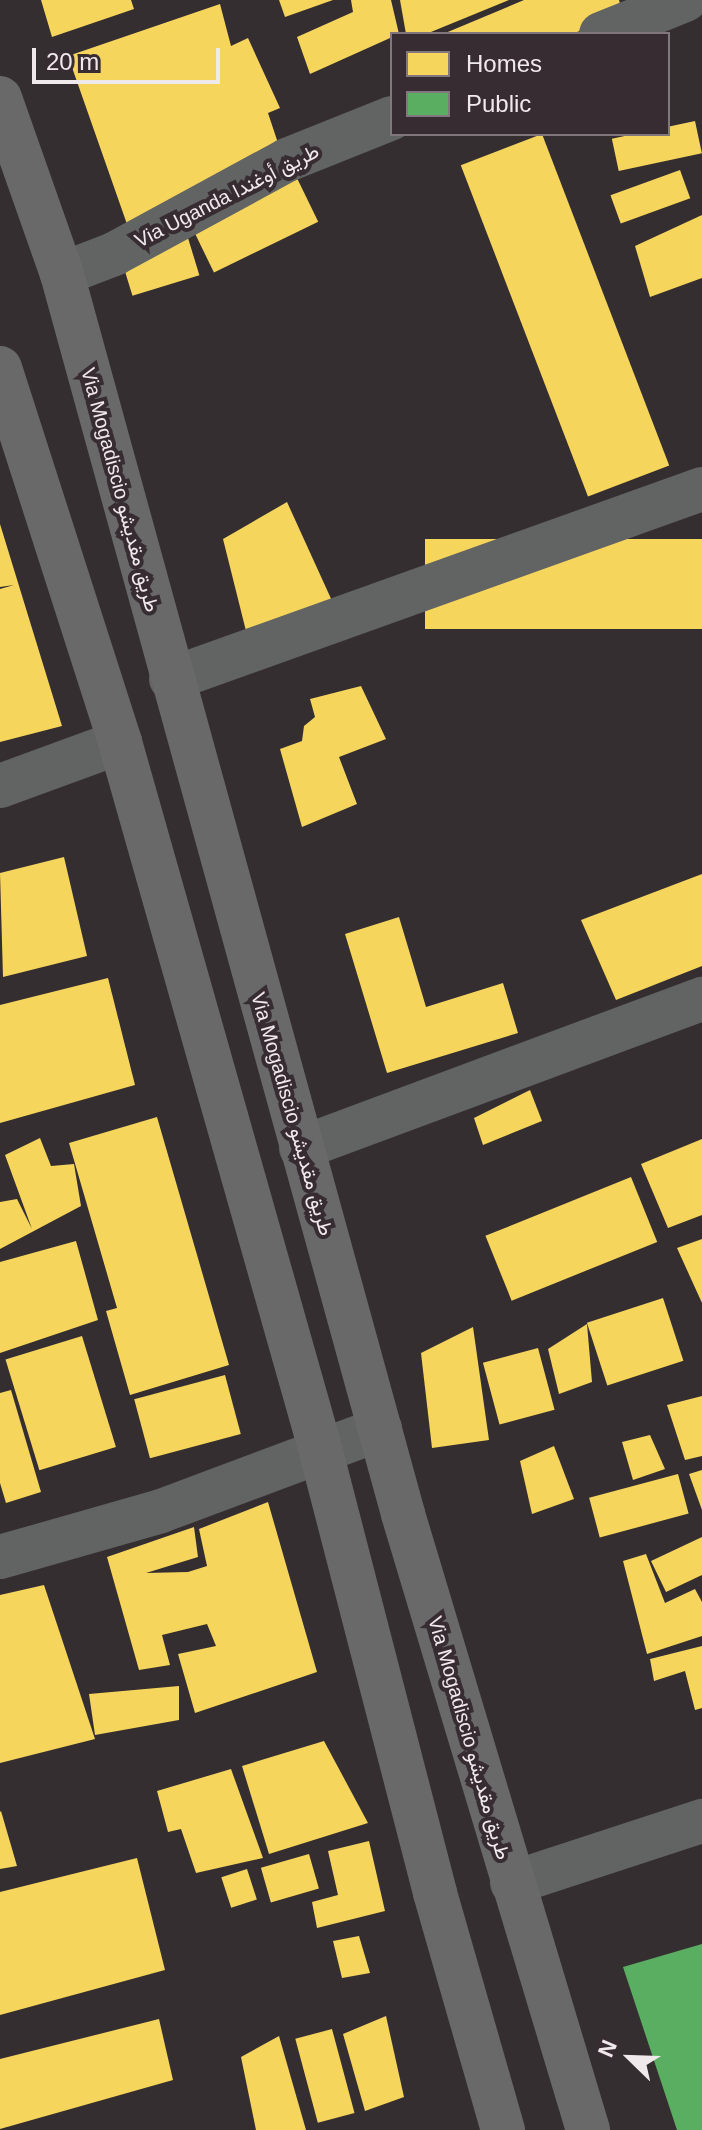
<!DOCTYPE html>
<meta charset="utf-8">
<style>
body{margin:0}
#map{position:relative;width:702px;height:2130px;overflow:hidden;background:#342e31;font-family:Arial,Vazirmatn,sans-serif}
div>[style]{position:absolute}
.homes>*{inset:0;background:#f6d55c;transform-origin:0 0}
.public>*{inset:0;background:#5aae61}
.minor>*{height:44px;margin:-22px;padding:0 22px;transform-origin:22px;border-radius:22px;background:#626363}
.highway>*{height:44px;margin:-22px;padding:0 22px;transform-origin:22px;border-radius:22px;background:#69696a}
span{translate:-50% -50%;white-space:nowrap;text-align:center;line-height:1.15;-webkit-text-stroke:8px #362c31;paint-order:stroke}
.street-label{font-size:20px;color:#f0e9ec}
.legend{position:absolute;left:390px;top:32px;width:280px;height:104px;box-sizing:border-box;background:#362c31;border:2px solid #80787c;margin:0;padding:10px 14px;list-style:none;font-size:24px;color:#f0e9ec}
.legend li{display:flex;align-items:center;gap:16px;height:40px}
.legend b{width:40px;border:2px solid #80787c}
.north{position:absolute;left:590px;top:2018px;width:80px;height:80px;-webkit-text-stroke:6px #362c31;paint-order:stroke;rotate:293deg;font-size:22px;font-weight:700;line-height:32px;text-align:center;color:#f0e9ec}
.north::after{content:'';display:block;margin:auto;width:28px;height:36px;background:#f0e9ec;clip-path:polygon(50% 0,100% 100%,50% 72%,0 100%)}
.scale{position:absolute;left:32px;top:48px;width:188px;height:36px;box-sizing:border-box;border:4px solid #f0e9ec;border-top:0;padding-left:10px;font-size:24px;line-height:28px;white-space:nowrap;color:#f0e9ec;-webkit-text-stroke:6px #362c31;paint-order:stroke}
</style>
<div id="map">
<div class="homes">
<div style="clip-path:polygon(41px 0,131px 0,134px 9px,52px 37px)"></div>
<div style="clip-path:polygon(279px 0,333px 0,285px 17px)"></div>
<div style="clip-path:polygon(351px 0,391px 0,399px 34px,310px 74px,297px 37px,353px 12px)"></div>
<div style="clip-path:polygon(400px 0,509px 0,426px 34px,406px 34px)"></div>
<div style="clip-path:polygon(524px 0,619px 0,623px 14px,572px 34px,443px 34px)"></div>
<div style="clip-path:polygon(220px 4px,231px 46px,248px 38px,280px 108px,268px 113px,280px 149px,128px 227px,68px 56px)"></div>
<div style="left:695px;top:121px;width:33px;height:85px;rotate:78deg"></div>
<div style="left:542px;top:134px;width:355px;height:87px;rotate:69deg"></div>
<div style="left:680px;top:170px;width:30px;height:74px;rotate:70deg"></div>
<div style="left:295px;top:174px;width:53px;height:116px;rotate:64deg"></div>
<div style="clip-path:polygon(702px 215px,702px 278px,650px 297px,635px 246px)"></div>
<div style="left:188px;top:238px;width:39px;height:70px;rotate:73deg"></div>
<div style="clip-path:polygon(287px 502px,333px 603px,248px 639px,223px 539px)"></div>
<div style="clip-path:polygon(0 524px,62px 726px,0 742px,0 589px,14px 585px,0 587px)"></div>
<div style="left:702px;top:539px;width:90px;height:277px;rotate:90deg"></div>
<div style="clip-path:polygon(361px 686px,386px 739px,339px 757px,357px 804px,302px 827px,280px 749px,302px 741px,304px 726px,315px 717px,310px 699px)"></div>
<div style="clip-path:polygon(64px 857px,87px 956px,3px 977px,0 873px)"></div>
<div style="clip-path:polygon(702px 874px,702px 966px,616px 1000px,581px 920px)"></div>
<div style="clip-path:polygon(399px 917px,426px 1007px,503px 983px,518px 1033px,387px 1073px,345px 934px)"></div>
<div style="clip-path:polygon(108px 978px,135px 1085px,0 1123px,0 1005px)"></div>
<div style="clip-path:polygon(530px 1090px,542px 1121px,483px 1145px,474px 1118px)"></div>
<div style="clip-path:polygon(157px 1117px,229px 1365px,130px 1395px,106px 1311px,117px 1308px,69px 1143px)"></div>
<div style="clip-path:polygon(40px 1138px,51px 1166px,74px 1164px,81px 1206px,0 1249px,0 1202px,17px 1199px,32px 1229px,5px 1155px)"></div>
<div style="clip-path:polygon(702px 1139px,702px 1215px,668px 1228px,641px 1164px)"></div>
<div style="left:631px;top:1177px;width:70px;height:157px;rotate:68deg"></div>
<div style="clip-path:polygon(702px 1239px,702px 1303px,677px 1248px)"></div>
<div style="clip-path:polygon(76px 1241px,98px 1320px,0 1353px,0 1262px)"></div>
<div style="left:663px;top:1298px;width:66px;height:80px;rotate:72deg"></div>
<div style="clip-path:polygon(587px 1324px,592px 1382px,559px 1394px,548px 1349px)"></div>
<div style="clip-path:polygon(473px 1327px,489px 1440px,432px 1448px,421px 1353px)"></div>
<div style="left:82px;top:1336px;width:116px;height:80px;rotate:73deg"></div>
<div style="left:538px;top:1348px;width:64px;height:57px;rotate:75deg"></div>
<div style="left:225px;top:1375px;width:61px;height:94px;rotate:75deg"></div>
<div style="clip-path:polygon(11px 1390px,41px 1492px,6px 1503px,0 1483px,0 1393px)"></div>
<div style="clip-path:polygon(702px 1396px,702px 1456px,685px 1460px,667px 1405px)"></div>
<div style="clip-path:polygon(650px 1435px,665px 1469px,633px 1480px,622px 1442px)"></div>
<div style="clip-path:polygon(554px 1446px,574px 1499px,532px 1514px,520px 1461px)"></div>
<div style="clip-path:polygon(702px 1470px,702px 1510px,689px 1474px)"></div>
<div style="left:678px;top:1474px;width:41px;height:92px;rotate:75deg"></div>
<div style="clip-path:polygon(268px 1502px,317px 1672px,195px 1713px,178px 1654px,216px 1646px,207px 1624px,162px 1635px,170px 1665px,139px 1670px,107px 1557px,194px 1527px,198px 1557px,146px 1573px,188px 1572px,207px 1566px,199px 1529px)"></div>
<div style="clip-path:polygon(702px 1537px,702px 1575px,666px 1592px,651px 1561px)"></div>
<div style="clip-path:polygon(646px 1554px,665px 1603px,695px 1589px,702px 1602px,702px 1636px,647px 1654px,623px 1561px)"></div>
<div style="clip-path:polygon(44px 1585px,95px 1739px,0 1763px,0 1595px)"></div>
<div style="clip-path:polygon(702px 1646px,702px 1708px,695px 1710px,685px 1671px,654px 1681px,650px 1659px)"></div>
<div style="clip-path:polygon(179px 1686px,179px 1720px,95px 1735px,89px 1694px)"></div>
<div style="clip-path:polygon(324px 1741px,368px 1823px,269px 1854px,242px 1766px)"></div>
<div style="clip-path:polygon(231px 1769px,263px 1858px,196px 1873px,181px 1829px,168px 1832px,157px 1791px)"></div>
<div style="clip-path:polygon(1px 1811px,17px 1866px,0 1869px,0 1812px)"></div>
<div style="clip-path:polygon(369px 1841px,385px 1911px,317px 1928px,312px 1902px,338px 1895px,328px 1851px)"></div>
<div style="left:309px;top:1854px;width:36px;height:50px;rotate:74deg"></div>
<div style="clip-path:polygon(137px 1858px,165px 1970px,0 2015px,0 1892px)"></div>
<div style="left:247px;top:1869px;width:32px;height:27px;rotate:72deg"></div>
<div style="clip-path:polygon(359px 1936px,370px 1973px,342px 1978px,333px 1941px)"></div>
<div style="clip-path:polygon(386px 2016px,404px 2097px,365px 2111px,343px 2034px)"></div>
<div style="clip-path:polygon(159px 2019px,173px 2080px,0 2129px,0 2059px)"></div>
<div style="left:332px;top:2029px;width:87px;height:38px;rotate:75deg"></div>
<div style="clip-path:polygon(279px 2036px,306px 2130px,256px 2130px,241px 2057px)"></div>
</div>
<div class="public">
<div style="clip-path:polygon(702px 1944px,702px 2130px,677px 2130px,623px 1967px)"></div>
</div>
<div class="minor">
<div style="left:601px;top:34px;width:91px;rotate:-22deg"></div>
<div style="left:62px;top:274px;width:56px;rotate:-21deg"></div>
<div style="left:114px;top:254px;width:197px;rotate:-28.5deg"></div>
<div style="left:287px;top:160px;width:113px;rotate:-21.8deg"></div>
<div style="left:171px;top:679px;width:564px;rotate:-19.69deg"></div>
<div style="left:0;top:786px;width:128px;rotate:-20.1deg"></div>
<div style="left:301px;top:1148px;width:428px;rotate:-20.4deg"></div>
<div style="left:0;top:1557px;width:167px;rotate:-15.9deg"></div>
<div style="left:161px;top:1511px;width:234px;rotate:-20.5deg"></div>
<div style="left:512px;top:1883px;width:200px;rotate:-18.1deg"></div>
</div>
<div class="highway">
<div style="left:0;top:98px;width:187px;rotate:70.6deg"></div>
<div style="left:62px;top:274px;width:1286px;rotate:74.62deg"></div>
<div style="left:403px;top:1514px;width:643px;rotate:73.28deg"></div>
<div style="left:0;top:368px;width:393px;rotate:72.2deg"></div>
<div style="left:120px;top:742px;width:734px;rotate:74.18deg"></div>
<div style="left:320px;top:1448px;width:460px;rotate:75.5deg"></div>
<div style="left:435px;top:1893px;width:247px;rotate:74deg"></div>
</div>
<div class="street-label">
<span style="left:227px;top:196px;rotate:-27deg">Via Uganda طريق أوغندا</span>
<span style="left:120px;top:490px;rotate:75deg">Via Mogadiscio طريق مقديشو</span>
<span style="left:292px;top:1114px;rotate:74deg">Via Mogadiscio طريق مقديشو</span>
<span style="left:469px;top:1738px;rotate:74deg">Via Mogadiscio طريق مقديشو</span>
</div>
<ul class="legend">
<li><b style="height:22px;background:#f6d55c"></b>Homes</li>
<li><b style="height:22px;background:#5aae61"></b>Public</li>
</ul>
<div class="north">N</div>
<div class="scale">20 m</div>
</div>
